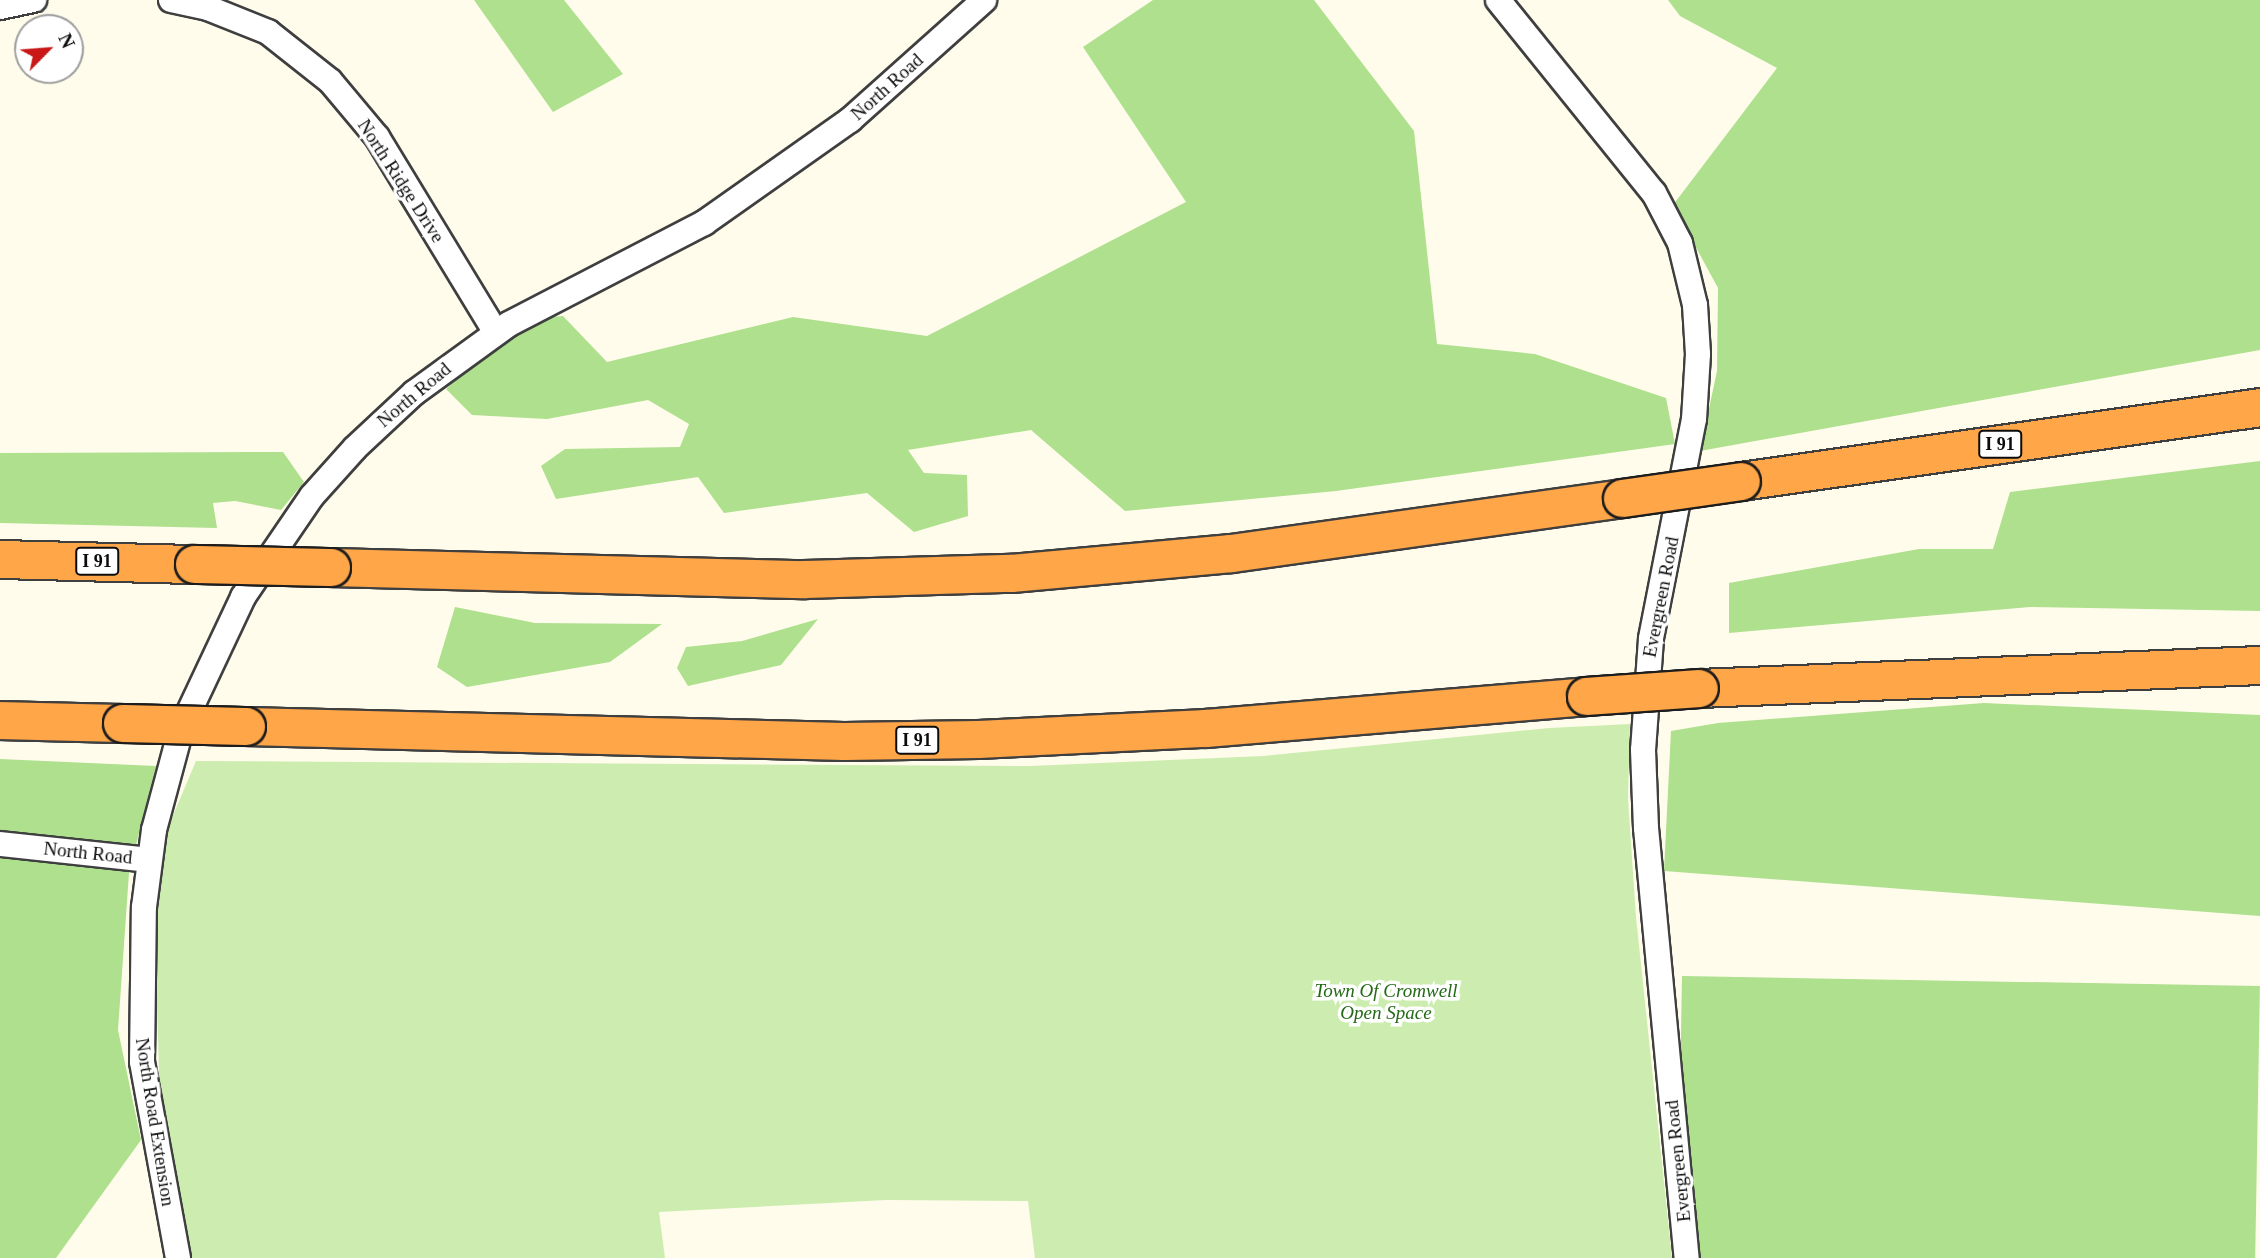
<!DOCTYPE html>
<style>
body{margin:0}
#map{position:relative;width:2260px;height:1258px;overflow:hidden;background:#fffceb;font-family:Georgia,serif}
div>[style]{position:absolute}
.green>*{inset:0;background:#cdedb0}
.forest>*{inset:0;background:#aee08e;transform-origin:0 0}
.roads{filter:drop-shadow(2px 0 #3f3f3f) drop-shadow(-2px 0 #3f3f3f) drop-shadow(0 2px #3f3f3f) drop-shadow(0 -2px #3f3f3f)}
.minor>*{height:24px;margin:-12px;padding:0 12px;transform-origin:12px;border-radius:12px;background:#fff}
.highway>*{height:37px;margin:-18.5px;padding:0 18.5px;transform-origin:18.5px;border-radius:18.5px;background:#ffa649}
.bridges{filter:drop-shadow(2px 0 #1d1d1d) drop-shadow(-2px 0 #1d1d1d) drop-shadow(0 2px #1d1d1d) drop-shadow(0 -2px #1d1d1d)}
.highway-bridge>*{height:37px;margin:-18.5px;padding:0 18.5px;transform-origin:18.5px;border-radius:18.5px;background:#ffa649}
span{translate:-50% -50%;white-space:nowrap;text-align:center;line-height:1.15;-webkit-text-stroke:7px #fff;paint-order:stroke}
.shield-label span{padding:2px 5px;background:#fff;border:2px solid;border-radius:5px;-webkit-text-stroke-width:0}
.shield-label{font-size:18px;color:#0c0c0c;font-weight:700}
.street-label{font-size:19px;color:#0c0c0c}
.park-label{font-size:19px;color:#236916;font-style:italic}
.north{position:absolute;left:14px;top:14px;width:70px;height:70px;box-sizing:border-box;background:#fff;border:2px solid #9e9e9e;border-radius:50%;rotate:65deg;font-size:19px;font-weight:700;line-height:28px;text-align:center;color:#0c0c0c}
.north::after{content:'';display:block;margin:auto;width:24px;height:32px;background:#c91817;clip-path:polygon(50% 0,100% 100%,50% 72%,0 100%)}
</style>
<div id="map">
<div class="green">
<div style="clip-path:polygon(1630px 724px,1628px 799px,1636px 917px,1672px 1258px,1035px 1258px,1028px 1201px,886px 1200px,659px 1212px,665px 1258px,192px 1258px,160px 1105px,154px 904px,160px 846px,196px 761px,1030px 766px,1263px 756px,1549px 728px)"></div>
</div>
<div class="forest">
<div style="clip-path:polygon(474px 0,564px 0,623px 74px,553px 112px)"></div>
<div style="clip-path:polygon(1153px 0,1314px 0,1414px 131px,1437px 344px,1535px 354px,1666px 398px,1675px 444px,1336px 491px,1125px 511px,1031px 430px,908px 450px,924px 473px,967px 475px,968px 516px,914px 532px,867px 493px,724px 513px,698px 477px,556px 499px,541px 466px,565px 449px,680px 447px,689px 424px,648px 400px,547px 419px,472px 415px,446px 389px,523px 319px,563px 316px,607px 362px,793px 317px,927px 336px,1186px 202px,1083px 47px)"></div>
<div style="clip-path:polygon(1668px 0,2260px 0,2260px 350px,1700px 451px,1717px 371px,1718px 288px,1673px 205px,1777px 68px,1680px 16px)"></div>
<div style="clip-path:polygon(283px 452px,304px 482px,281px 510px,235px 501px,213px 503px,217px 528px,0 523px,0 453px)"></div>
<div style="clip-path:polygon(2260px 461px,2260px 611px,2030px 607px,1729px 633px,1729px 583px,1919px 549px,1993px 549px,2010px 492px)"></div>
<div style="clip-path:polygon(455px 607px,535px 623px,662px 624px,610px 662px,467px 687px,437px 667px)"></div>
<div style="clip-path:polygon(818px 619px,781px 665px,688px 686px,677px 668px,686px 647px,742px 641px)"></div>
<div style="clip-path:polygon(1984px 703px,2260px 715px,2260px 916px,1664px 871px,1671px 731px,1718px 723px)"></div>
<div style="clip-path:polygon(0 759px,156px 766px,129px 873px,118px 1030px,141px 1140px,56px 1258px,0 1258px)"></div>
<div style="left:1682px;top:976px;width:578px;height:283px;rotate:1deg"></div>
</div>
<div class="roads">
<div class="minor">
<div style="left:171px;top:0;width:38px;rotate:12deg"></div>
<div style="left:208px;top:8px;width:65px;rotate:21.8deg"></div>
<div style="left:268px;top:32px;width:79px;rotate:38.3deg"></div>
<div style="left:330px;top:81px;width:73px;rotate:50deg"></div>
<div style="left:377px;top:137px;width:229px;rotate:58.7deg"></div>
<div style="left:1498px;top:0;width:248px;rotate:51.1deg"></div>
<div style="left:1654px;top:193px;width:56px;rotate:62.5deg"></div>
<div style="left:1680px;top:243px;width:64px;rotate:76.4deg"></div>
<div style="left:1695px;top:305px;width:49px;rotate:86.5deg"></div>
<div style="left:1698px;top:354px;width:65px;rotate:93.5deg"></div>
<div style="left:1694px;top:419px;width:224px;rotate:101.1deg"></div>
<div style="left:1651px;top:639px;width:111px;rotate:94.1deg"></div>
<div style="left:1643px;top:750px;width:78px;rotate:87.8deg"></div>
<div style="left:1646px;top:828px;width:432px;rotate:84.6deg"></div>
<div style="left:0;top:7px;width:35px;rotate:-12deg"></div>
<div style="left:0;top:844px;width:150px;rotate:6.1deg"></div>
<div style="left:178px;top:1258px;width:199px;rotate:-100.4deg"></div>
<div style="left:142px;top:1062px;width:155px;rotate:-89.3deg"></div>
<div style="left:144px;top:907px;width:78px;rotate:-82.6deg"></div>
<div style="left:154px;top:830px;width:105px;rotate:-75deg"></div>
<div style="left:181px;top:729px;width:146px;rotate:-64.8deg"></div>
<div style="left:243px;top:597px;width:122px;rotate:-55.7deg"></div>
<div style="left:312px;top:496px;width:64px;rotate:-48.1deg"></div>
<div style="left:355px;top:448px;width:81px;rotate:-43deg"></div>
<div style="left:414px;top:393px;width:117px;rotate:-36deg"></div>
<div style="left:509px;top:324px;width:220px;rotate:-27.4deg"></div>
<div style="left:704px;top:223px;width:179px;rotate:-35.2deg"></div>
<div style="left:850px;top:120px;width:180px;rotate:-41.8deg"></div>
</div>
<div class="highway">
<div style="left:1741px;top:481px;width:524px;rotate:-8.11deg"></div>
<div style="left:0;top:559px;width:194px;rotate:1.5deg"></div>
<div style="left:331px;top:567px;width:472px;rotate:1.5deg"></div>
<div style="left:803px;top:579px;width:208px;rotate:-1.7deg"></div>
<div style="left:1011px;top:573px;width:221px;rotate:-5.2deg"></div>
<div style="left:1231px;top:553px;width:395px;rotate:-8deg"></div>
<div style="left:1699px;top:688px;width:561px;rotate:-2.35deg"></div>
<div style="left:0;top:720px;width:122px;rotate:1.4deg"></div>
<div style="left:246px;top:726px;width:598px;rotate:1.44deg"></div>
<div style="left:844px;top:741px;width:134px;rotate:-0.9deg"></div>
<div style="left:978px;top:739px;width:228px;rotate:-2.8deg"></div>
<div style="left:1206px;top:728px;width:381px;rotate:-4.8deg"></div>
</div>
</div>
<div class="bridges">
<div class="highway-bridge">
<div style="left:1622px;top:498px;width:120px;rotate:-8.1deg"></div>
<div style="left:194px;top:564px;width:137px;rotate:1.3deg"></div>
<div style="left:1586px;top:696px;width:113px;rotate:-4deg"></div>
<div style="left:122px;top:723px;width:124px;rotate:1.4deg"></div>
</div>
</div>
<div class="shield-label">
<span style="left:2000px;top:444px">I 91</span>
<span style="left:97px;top:561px">I 91</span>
<span style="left:917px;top:740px">I 91</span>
</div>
<div class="street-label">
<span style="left:887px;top:87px;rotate:-42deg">North Road</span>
<span style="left:401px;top:181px;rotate:57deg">North Ridge Drive</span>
<span style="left:414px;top:395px;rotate:-40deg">North Road</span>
<span style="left:1661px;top:597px;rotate:-79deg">Evergreen Road</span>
<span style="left:88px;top:853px;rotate:6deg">North Road</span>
<span style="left:155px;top:1122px;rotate:81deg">North Road Extension</span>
<span style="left:1678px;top:1161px;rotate:-96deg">Evergreen Road</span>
</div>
<div class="park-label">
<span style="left:1386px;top:1002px">Town Of Cromwell<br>Open Space</span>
</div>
<div class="north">N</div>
</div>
